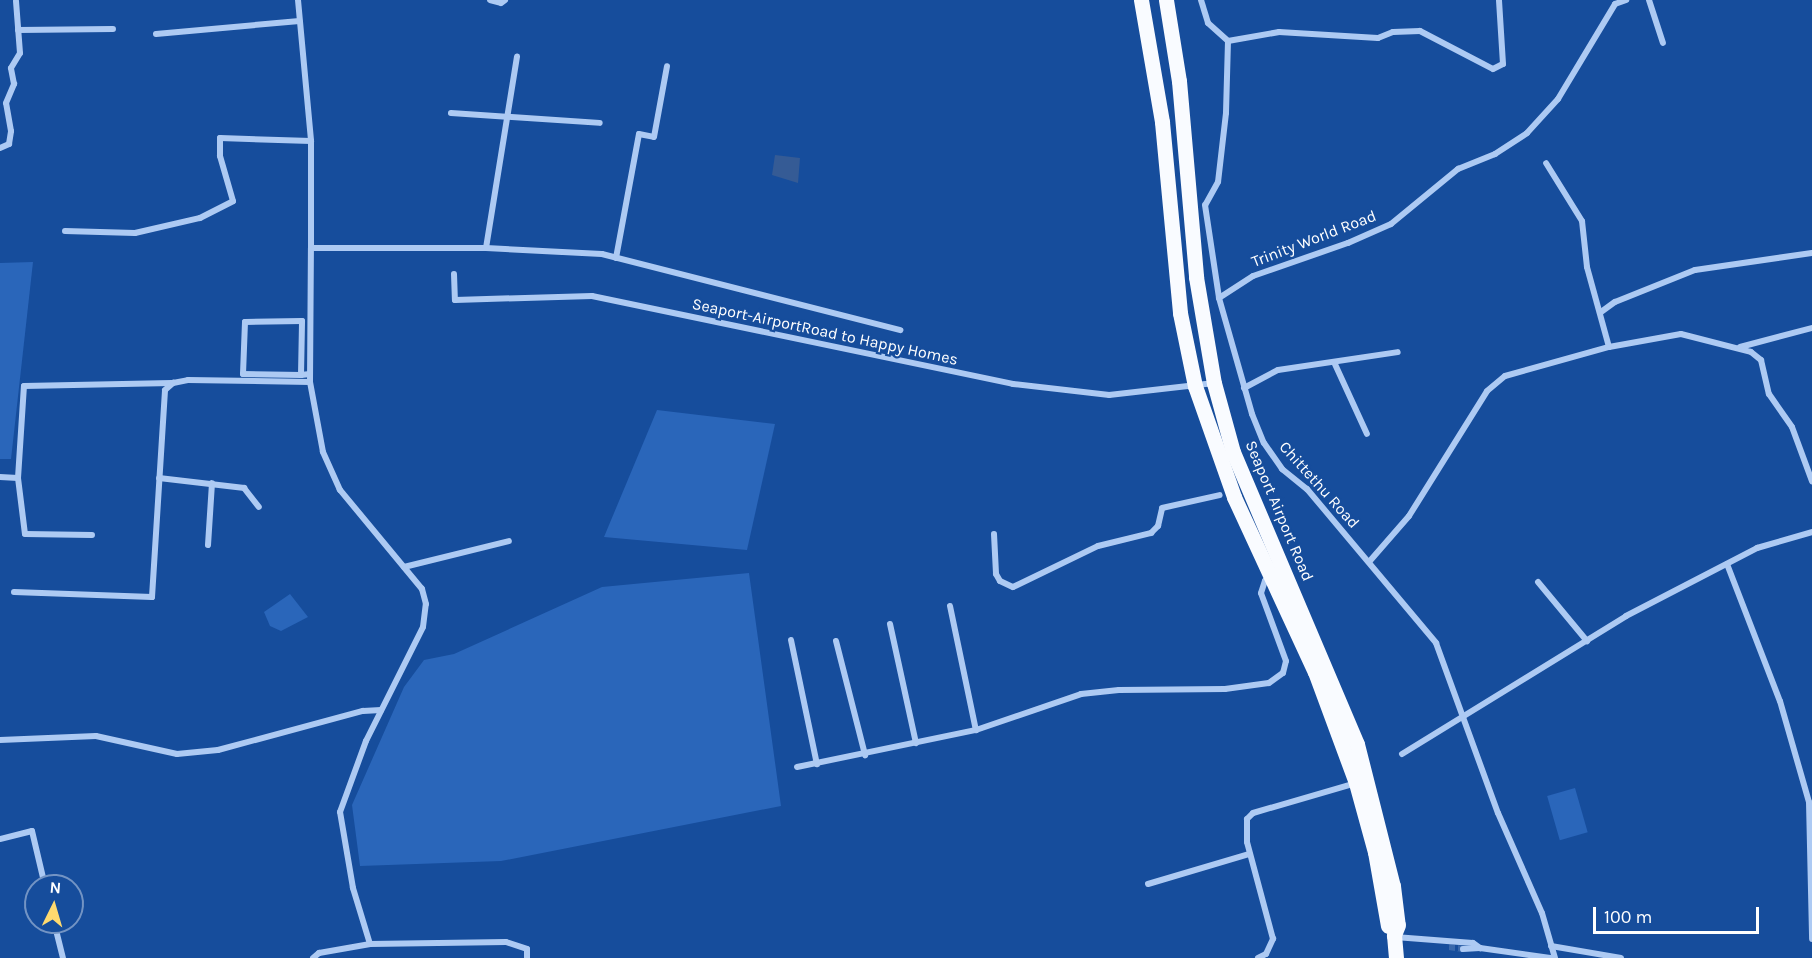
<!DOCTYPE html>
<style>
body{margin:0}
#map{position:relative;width:1812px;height:958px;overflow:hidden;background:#164d9c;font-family:Karla,sans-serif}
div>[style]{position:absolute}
.green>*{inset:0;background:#2a66ba;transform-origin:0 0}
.water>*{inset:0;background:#355b95}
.minor-tunnel>*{height:6px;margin-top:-3px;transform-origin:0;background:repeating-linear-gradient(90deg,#3968ab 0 6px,transparent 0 9px)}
.minor>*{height:6px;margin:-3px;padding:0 3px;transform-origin:3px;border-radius:3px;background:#adcaf3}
.primary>*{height:15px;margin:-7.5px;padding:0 7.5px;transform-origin:7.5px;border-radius:7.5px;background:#f9fbff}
span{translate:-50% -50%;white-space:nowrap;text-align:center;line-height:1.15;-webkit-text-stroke:4.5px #164d9c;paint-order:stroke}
.street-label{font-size:16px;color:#fff}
.north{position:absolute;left:24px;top:874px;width:60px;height:60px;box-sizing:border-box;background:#164d9c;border:2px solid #7394c4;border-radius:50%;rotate:5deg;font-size:16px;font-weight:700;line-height:24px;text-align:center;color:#fff}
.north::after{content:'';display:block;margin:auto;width:21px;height:27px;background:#ffda6f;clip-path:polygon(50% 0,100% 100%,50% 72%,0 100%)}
.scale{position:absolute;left:1593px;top:907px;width:166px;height:27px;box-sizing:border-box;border:3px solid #fff;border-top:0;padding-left:8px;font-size:18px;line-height:21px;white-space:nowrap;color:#fff;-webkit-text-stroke:4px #164d9c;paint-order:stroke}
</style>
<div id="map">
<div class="green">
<div style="clip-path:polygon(33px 262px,11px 459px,0 459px,0 263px)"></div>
<div style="clip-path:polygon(657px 410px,775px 424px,747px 550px,604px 537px)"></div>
<div style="clip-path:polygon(749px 573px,781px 806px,501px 861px,360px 866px,352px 805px,404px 687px,424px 660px,454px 654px,602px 587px)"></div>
<div style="clip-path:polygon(290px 594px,308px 617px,281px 631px,270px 626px,264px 612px)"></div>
<div style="left:1575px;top:788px;width:46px;height:29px;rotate:74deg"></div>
</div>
<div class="water">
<div style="clip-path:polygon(775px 155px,800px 158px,798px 183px,772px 175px)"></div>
</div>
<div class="minor-tunnel">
<div style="left:1449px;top:947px;width:14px;rotate:8deg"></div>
</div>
<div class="minor">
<div style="left:298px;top:0;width:142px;rotate:84.7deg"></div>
<div style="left:311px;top:141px;width:107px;rotate:90deg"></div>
<div style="left:490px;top:0;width:11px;rotate:15deg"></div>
<div style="left:501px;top:3px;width:5px;rotate:-37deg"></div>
<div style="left:1201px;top:0;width:24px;rotate:73deg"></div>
<div style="left:1208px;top:23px;width:27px;rotate:42deg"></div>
<div style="left:1228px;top:41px;width:72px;rotate:91.6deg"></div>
<div style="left:1226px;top:113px;width:69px;rotate:96.6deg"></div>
<div style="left:1218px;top:182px;width:26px;rotate:119deg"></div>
<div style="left:1205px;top:205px;width:94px;rotate:81.4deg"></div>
<div style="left:1219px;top:298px;width:121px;rotate:74.1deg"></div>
<div style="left:1252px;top:414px;width:31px;rotate:68deg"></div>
<div style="left:1264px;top:443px;width:32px;rotate:55deg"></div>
<div style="left:1282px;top:469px;width:32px;rotate:39deg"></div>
<div style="left:1307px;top:489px;width:201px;rotate:50deg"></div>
<div style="left:1436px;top:643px;width:181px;rotate:70deg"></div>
<div style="left:1498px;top:813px;width:109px;rotate:66.3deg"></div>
<div style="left:1542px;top:913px;width:47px;rotate:73.9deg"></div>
<div style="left:1649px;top:0;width:45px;rotate:72deg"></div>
<div style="left:18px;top:30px;width:95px;rotate:-0.6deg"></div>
<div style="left:156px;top:34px;width:144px;rotate:-5.2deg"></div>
<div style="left:1228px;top:41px;width:52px;rotate:-10deg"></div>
<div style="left:1279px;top:32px;width:99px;rotate:3.5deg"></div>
<div style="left:1378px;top:38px;width:16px;rotate:-22deg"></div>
<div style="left:1393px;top:32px;width:27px;rotate:-2deg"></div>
<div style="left:1420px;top:31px;width:82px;rotate:27.5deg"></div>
<div style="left:1493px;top:69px;width:11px;rotate:-27deg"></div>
<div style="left:1503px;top:64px;width:64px;rotate:-93.6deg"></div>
<div style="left:451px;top:113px;width:149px;rotate:3.8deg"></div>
<div style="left:0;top:148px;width:10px;rotate:-24deg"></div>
<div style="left:9px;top:144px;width:13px;rotate:-81deg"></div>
<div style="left:11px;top:131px;width:28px;rotate:-100deg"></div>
<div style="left:6px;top:103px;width:21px;rotate:-67deg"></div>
<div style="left:14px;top:84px;width:16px;rotate:-101deg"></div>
<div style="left:11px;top:68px;width:17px;rotate:-59deg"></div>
<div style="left:20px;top:53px;width:52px;rotate:-94.4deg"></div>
<div style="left:65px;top:231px;width:70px;rotate:1.6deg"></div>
<div style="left:135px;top:233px;width:67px;rotate:-13deg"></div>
<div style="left:200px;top:218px;width:37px;rotate:-27deg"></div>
<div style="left:233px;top:201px;width:47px;rotate:-106.1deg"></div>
<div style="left:220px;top:156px;width:18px;rotate:-90deg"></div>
<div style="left:220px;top:138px;width:91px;rotate:1.9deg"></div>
<div style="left:486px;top:248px;width:194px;rotate:-80.8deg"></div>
<div style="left:616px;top:258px;width:126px;rotate:-79.5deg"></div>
<div style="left:639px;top:134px;width:15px;rotate:11deg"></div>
<div style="left:654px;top:137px;width:72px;rotate:-79.6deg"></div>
<div style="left:454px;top:274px;width:26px;rotate:88deg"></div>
<div style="left:455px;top:300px;width:137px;rotate:-1.7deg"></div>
<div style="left:592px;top:296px;width:430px;rotate:11.8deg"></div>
<div style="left:1013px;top:384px;width:97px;rotate:6.5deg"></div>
<div style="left:1109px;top:395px;width:106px;rotate:-6.5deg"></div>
<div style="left:1219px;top:298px;width:40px;rotate:-32.9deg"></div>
<div style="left:1253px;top:276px;width:101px;rotate:-19.2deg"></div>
<div style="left:1348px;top:243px;width:47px;rotate:-23.8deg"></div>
<div style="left:1391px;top:224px;width:87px;rotate:-39.4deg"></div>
<div style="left:1458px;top:169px;width:40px;rotate:-22deg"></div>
<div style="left:1495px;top:154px;width:38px;rotate:-33deg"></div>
<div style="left:1527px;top:133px;width:46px;rotate:-47.6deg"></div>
<div style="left:1558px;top:99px;width:111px;rotate:-59deg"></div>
<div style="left:1615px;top:4px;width:12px;rotate:-20deg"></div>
<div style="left:1601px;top:312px;width:17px;rotate:-36deg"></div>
<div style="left:1615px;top:302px;width:86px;rotate:-21.8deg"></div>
<div style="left:1695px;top:270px;width:118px;rotate:-8.3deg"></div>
<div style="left:1609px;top:347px;width:73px;rotate:-10.2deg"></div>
<div style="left:1681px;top:334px;width:72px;rotate:14.4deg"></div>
<div style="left:1751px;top:352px;width:13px;rotate:39deg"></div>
<div style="left:1761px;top:360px;width:35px;rotate:77deg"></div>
<div style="left:1769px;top:394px;width:40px;rotate:55.1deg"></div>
<div style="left:1792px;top:427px;width:58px;rotate:69.7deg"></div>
<div style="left:1740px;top:347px;width:74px;rotate:-14.8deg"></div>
<div style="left:1334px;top:362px;width:79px;rotate:65.4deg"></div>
<div style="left:301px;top:375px;width:54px;rotate:-88.9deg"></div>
<div style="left:302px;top:321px;width:57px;rotate:179deg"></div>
<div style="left:245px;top:322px;width:52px;rotate:92.2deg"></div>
<div style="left:243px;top:374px;width:58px;rotate:1deg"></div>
<div style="left:301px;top:375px;width:9px;rotate:-6deg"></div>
<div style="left:1244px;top:388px;width:38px;rotate:-28deg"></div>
<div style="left:1278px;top:370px;width:121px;rotate:-8.5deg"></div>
<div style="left:0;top:477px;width:18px;rotate:3deg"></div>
<div style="left:18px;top:478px;width:92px;rotate:-86.3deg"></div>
<div style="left:24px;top:386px;width:148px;rotate:-1.2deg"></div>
<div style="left:18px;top:478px;width:56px;rotate:82.9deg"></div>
<div style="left:25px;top:534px;width:67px;rotate:0.9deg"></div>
<div style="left:159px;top:478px;width:86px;rotate:6.7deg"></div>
<div style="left:244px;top:488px;width:24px;rotate:52deg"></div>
<div style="left:994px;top:534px;width:40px;rotate:87.1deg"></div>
<div style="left:996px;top:574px;width:8px;rotate:60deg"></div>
<div style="left:1000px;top:581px;width:14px;rotate:25deg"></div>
<div style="left:1013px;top:587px;width:94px;rotate:-25.8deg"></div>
<div style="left:1098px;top:546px;width:55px;rotate:-13.8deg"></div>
<div style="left:1151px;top:533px;width:10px;rotate:-45deg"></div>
<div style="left:1158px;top:526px;width:18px;rotate:-77deg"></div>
<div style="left:1162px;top:508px;width:59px;rotate:-12.6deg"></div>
<div style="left:208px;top:545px;width:62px;rotate:-86.3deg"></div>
<div style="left:1369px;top:562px;width:61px;rotate:-49deg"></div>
<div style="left:1409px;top:516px;width:147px;rotate:-58deg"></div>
<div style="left:1487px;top:391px;width:23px;rotate:-40deg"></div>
<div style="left:1505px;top:376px;width:108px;rotate:-15.6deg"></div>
<div style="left:1609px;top:347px;width:83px;rotate:-105.4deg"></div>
<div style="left:1587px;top:267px;width:46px;rotate:-96.2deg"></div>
<div style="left:1582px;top:221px;width:68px;rotate:-121.8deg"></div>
<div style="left:1727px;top:564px;width:147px;rotate:68.9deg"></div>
<div style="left:1780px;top:701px;width:105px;rotate:74deg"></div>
<div style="left:1809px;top:802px;width:137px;rotate:88.7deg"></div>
<div style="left:404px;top:567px;width:108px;rotate:-13.9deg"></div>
<div style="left:1538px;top:582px;width:77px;rotate:50.3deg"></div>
<div style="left:14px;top:592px;width:138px;rotate:2.1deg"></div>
<div style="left:152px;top:597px;width:207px;rotate:-86.4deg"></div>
<div style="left:165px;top:390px;width:11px;rotate:-41deg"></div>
<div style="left:173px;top:383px;width:15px;rotate:-11deg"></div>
<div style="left:188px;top:380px;width:122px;rotate:0.9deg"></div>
<div style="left:950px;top:606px;width:127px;rotate:78.2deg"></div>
<div style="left:890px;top:624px;width:122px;rotate:77.7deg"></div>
<div style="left:791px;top:640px;width:127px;rotate:78.2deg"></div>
<div style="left:836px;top:641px;width:118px;rotate:75.7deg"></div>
<div style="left:0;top:740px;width:96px;rotate:-2.4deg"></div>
<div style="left:96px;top:736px;width:83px;rotate:12.5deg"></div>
<div style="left:177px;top:754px;width:41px;rotate:-5.6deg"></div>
<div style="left:218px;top:750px;width:150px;rotate:-15.1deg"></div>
<div style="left:363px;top:711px;width:18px;rotate:-3deg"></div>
<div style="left:1402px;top:754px;width:263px;rotate:-31.6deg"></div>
<div style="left:1626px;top:616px;width:148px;rotate:-27.4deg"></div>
<div style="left:1757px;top:548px;width:57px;rotate:-16.2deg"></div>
<div style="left:797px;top:767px;width:183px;rotate:-11.7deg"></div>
<div style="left:976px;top:730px;width:111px;rotate:-18.9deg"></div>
<div style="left:1081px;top:694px;width:38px;rotate:-6deg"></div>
<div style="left:1119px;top:690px;width:106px;rotate:-0.5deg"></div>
<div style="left:1225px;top:689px;width:44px;rotate:-7.8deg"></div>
<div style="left:1269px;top:683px;width:17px;rotate:-36deg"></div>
<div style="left:1283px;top:673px;width:12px;rotate:-76deg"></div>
<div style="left:1286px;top:661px;width:72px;rotate:-110.2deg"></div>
<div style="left:1261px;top:593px;width:13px;rotate:-72deg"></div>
<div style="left:1265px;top:581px;width:8px;rotate:-23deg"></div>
<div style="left:0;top:839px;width:33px;rotate:-14deg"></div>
<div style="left:32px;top:831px;width:57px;rotate:76.7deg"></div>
<div style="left:1148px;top:884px;width:105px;rotate:-16.5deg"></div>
<div style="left:54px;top:922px;width:37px;rotate:76deg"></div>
<div style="left:1395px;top:937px;width:78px;rotate:4.4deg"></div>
<div style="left:1473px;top:943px;width:9px;rotate:36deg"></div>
<div style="left:1480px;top:948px;width:71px;rotate:8.1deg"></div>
<div style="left:370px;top:944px;width:136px;rotate:-0.8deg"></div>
<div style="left:506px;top:942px;width:22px;rotate:18deg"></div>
<div style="left:527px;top:949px;width:9px;rotate:90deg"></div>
<div style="left:1551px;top:946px;width:71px;rotate:9.7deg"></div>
<div style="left:1463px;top:949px;width:17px;rotate:-3deg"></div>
<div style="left:313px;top:958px;width:8px;rotate:-40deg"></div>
<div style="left:319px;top:953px;width:52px;rotate:-10deg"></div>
<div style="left:370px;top:944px;width:59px;rotate:-106.9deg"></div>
<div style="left:353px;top:888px;width:77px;rotate:-99.7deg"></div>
<div style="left:340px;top:812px;width:76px;rotate:-69.9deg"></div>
<div style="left:366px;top:741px;width:127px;rotate:-63.4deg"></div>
<div style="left:423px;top:627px;width:23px;rotate:-83deg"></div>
<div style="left:426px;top:604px;width:16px;rotate:-105deg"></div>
<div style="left:422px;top:589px;width:129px;rotate:-129.6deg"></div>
<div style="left:340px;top:490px;width:42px;rotate:-114.1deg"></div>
<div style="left:323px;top:452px;width:71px;rotate:-100.5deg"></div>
<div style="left:310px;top:382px;width:134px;rotate:-89.6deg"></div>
<div style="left:311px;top:248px;width:175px"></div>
<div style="left:486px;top:248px;width:116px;rotate:3deg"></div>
<div style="left:602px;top:254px;width:308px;rotate:14.3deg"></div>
<div style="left:1258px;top:958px;width:9px;rotate:-27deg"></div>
<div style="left:1266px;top:954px;width:17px;rotate:-65deg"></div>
<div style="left:1273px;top:939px;width:100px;rotate:-105deg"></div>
<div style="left:1247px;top:842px;width:23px;rotate:-90deg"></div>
<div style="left:1247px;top:819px;width:8px;rotate:-45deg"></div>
<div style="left:1253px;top:813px;width:107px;rotate:-16.2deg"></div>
</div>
<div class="primary">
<div style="left:1141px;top:0;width:124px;rotate:80.2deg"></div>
<div style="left:1162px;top:122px;width:192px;rotate:84.6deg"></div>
<div style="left:1180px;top:313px;width:75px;rotate:78.4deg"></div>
<div style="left:1195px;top:386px;width:118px;rotate:70.6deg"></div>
<div style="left:1234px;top:497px;width:193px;rotate:65.2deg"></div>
<div style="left:1315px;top:672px;width:118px;rotate:69.7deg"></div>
<div style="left:1356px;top:783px;width:72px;rotate:74.6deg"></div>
<div style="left:1375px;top:852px;width:75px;rotate:80deg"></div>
<div style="left:1166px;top:0;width:82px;rotate:80.9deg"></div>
<div style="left:1179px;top:81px;width:197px;rotate:85deg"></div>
<div style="left:1196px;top:277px;width:108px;rotate:80.4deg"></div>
<div style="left:1214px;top:383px;width:72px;rotate:74.6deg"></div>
<div style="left:1233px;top:452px;width:317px;rotate:67deg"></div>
<div style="left:1357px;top:744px;width:146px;rotate:75.8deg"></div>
<div style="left:1393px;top:886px;width:39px;rotate:83deg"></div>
<div style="left:1398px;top:925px;width:11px;rotate:112deg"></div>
<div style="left:1394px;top:935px;width:23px;rotate:85deg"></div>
</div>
<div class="street-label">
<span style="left:1314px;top:239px;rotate:-21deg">Trinity World Road</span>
<span style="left:825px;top:332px;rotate:12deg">Seaport-AirportRoad to Happy Homes</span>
<span style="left:1319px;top:485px;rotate:48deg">Chittethu Road</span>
<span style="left:1279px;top:511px;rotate:67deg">Seaport Airport Road</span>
</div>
<div class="north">N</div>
<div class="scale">100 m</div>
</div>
